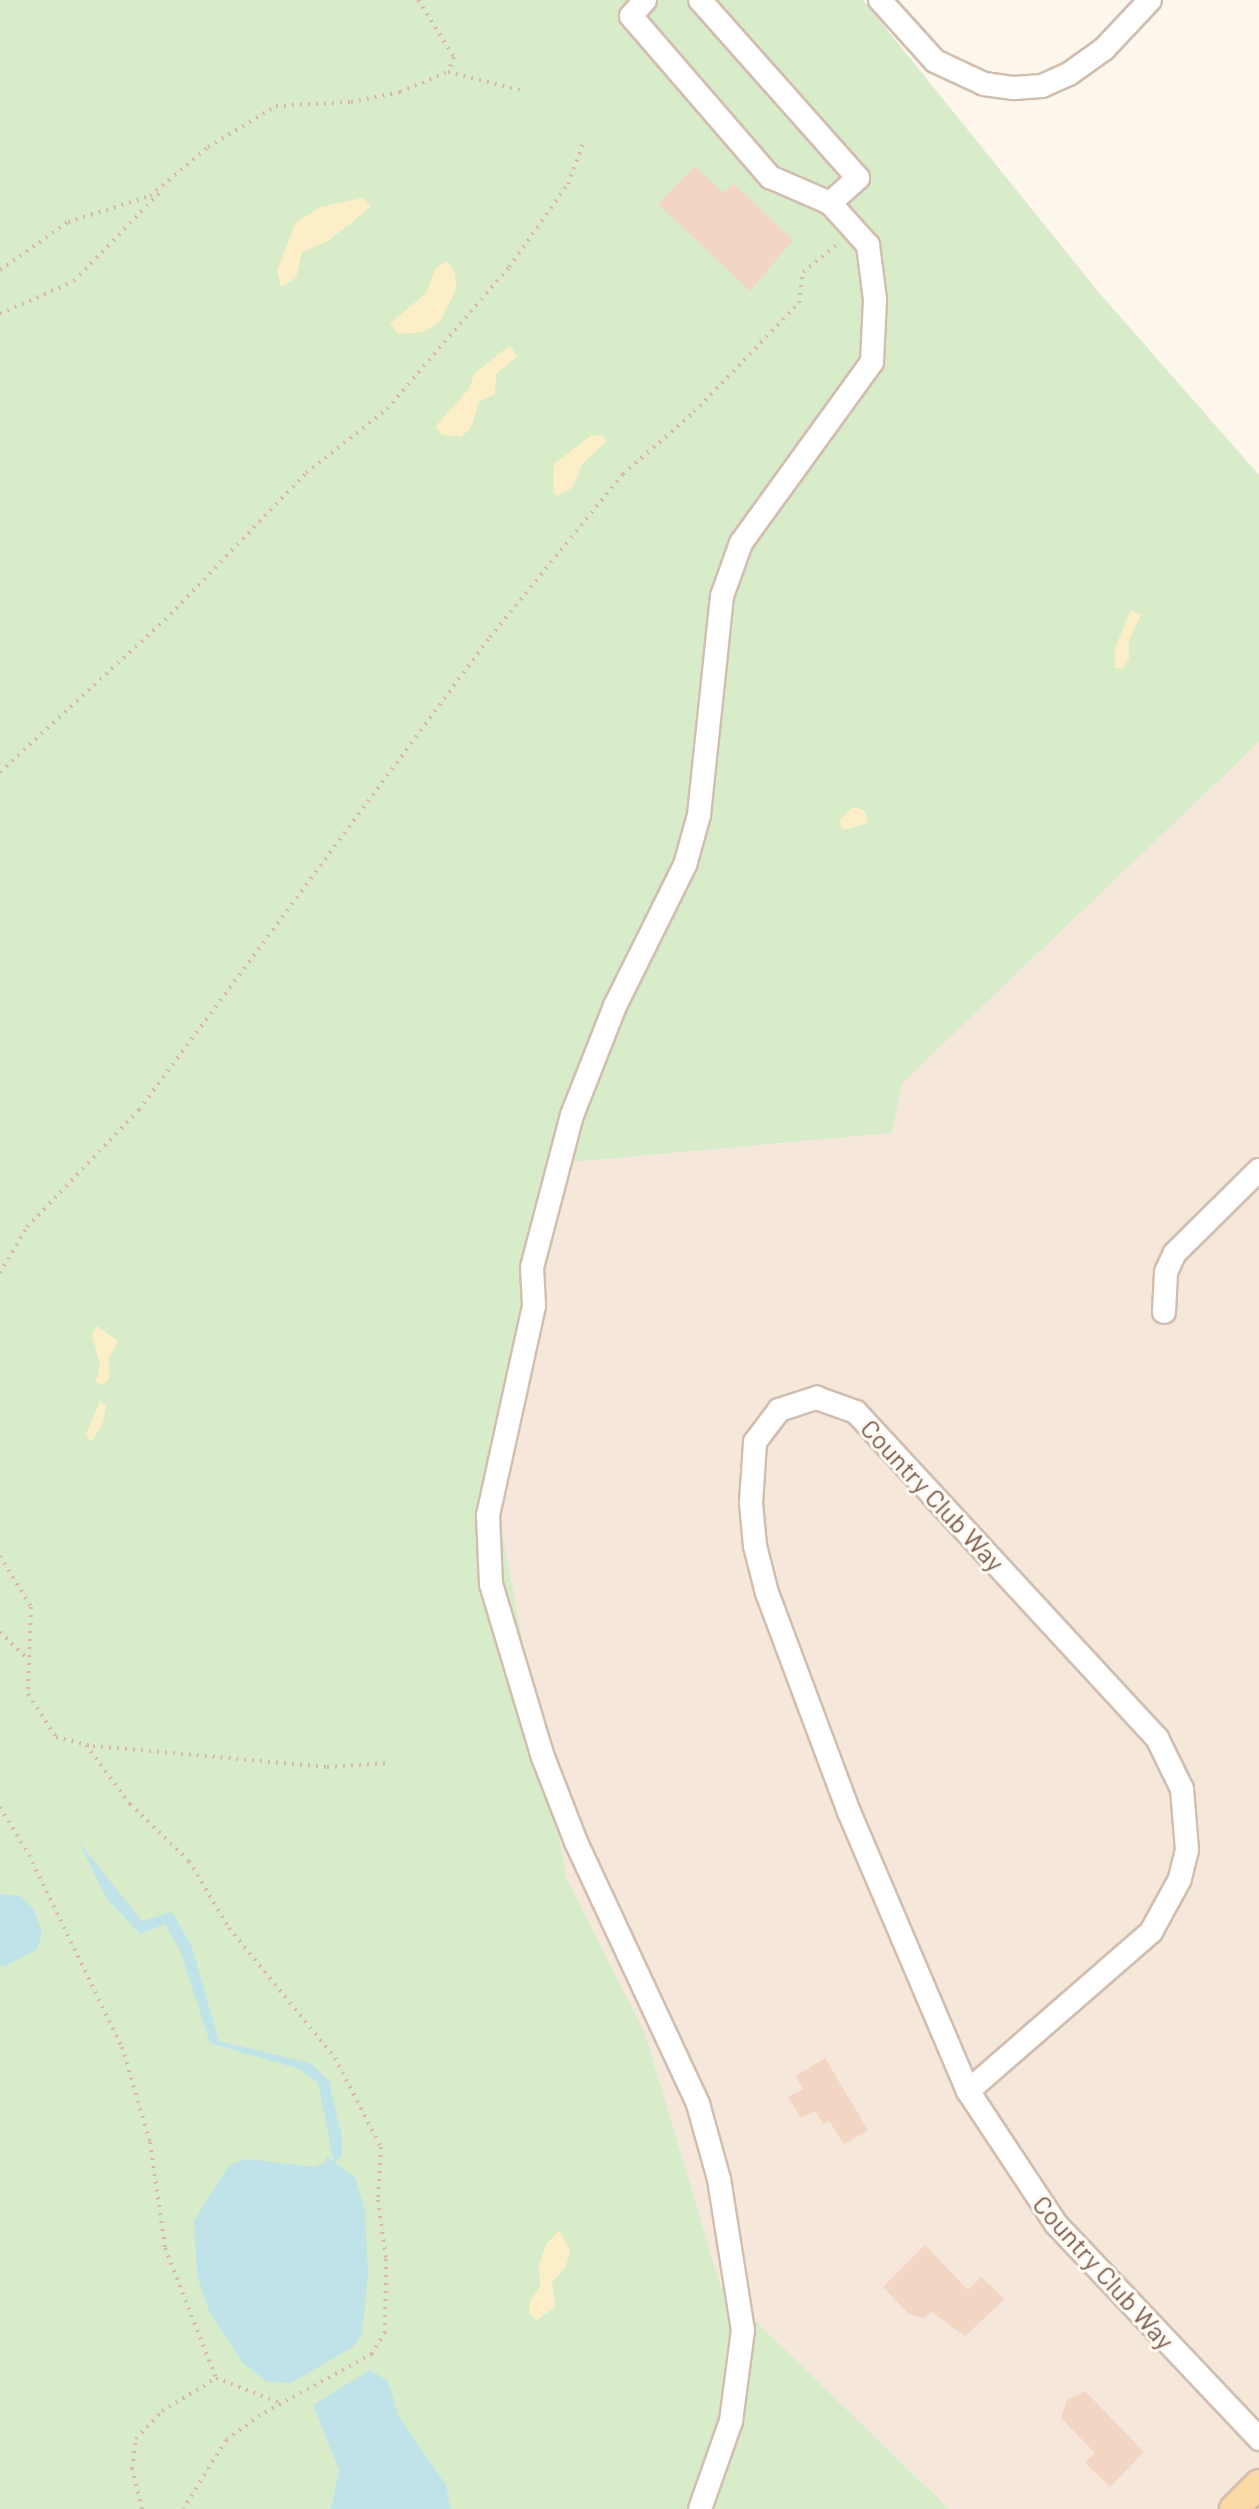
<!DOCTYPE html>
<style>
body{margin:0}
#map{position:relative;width:1259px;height:2509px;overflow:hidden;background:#fdf6ec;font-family:Barlow,sans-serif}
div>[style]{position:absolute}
.residential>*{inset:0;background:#f5e8da}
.green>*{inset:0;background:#d8ecc9}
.sand>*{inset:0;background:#fcefc7}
.water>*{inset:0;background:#bfe3e8}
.building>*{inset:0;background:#f3d5c3}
.path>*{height:4px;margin-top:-2px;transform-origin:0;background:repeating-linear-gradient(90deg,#d9b8a5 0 2px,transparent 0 8px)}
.roads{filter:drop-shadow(2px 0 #d1beb0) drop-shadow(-2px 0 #d1beb0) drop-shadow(0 2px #d1beb0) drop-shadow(0 -2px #d1beb0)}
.minor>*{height:22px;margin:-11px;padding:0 11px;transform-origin:11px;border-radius:11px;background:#fff}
.major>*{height:28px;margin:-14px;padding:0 14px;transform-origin:14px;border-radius:14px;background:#fbd9a5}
span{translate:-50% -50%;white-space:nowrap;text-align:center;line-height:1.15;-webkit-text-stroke:6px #fffaf3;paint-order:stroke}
.street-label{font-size:26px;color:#7a5c4d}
</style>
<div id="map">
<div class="residential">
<div style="clip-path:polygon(1259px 620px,1259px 2509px,949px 2509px,721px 2287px,645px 2033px,567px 1879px,493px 1481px,573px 1162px,806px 1141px)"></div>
</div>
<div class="green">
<div style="clip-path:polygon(0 0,863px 0,1101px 295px,1259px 475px,1259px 742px,902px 1083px,892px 1133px,573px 1162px,493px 1481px,567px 1879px,645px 2033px,721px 2287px,949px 2509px,0 2509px)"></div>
</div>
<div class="sand">
<div style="clip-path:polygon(363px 198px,371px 207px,328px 241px,302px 252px,296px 278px,281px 287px,277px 271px,295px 224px,320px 207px)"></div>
<div style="clip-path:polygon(447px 261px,455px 273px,456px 289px,441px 320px,424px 332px,398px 334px,390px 324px,427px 292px,435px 269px)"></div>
<div style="clip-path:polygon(510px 345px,517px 357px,496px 374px,495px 394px,479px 402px,471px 428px,461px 437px,442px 435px,436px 427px,440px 421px,469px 389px,474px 374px)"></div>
<div style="clip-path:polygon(592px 435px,604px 436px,606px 442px,582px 464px,573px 487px,558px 496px,553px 492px,554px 464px)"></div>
<div style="clip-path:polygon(1131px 610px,1141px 615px,1129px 640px,1129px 659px,1123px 668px,1115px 668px,1115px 648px)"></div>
<div style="clip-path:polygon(853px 807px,864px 810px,868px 823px,843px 830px,839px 820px)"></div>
<div style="clip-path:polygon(97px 1326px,118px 1341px,109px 1358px,109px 1379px,102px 1385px,96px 1382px,100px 1364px,92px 1335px)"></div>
<div style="clip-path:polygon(100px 1401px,106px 1406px,103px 1423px,91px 1442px,86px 1435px)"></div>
<div style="clip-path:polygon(559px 2231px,570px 2249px,566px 2267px,552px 2282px,555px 2307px,537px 2320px,529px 2313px,530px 2301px,540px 2287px,539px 2265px,546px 2244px)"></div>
</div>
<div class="water">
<div style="clip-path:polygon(79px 1842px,142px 1921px,172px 1912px,191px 1945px,219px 2041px,310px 2063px,329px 2081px,342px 2138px,342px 2156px,334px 2163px,318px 2083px,299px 2069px,210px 2043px,180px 1950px,165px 1924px,140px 1934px,106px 1898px)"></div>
<div style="clip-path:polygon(0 1894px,20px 1896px,34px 1909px,42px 1933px,37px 1949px,6px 1966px,0 1965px)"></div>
<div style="clip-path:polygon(326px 2156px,355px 2177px,365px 2210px,368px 2275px,362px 2334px,353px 2347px,291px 2383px,266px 2381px,243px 2363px,209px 2311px,197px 2276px,194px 2221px,229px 2165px,247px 2159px,314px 2167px,326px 2162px)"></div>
<div style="clip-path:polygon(370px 2370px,388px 2381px,399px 2417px,446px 2485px,451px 2509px,331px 2509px,339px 2470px,313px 2405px)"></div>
</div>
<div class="building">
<div style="clip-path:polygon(695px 166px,723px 193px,733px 183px,793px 240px,750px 291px,658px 204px)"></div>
<div style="clip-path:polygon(825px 2058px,868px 2130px,844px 2144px,829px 2121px,823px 2124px,815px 2111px,801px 2118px,788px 2097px,803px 2089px,796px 2076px)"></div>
<div style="clip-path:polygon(925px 2245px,968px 2290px,981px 2277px,1005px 2299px,965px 2336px,931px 2312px,924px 2319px,909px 2314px,883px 2287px)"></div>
<div style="clip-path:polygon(1085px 2391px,1144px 2452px,1110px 2487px,1085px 2463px,1095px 2453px,1061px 2418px,1067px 2400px)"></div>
</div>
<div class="path">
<div style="left:418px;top:0;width:67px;rotate:57.7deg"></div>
<div style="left:454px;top:57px;width:16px;rotate:112deg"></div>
<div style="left:448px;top:72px;width:74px;rotate:14deg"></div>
<div style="left:0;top:270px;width:83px;rotate:-35.2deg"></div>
<div style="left:68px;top:222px;width:86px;rotate:-17.6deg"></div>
<div style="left:150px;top:196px;width:76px;rotate:-40.2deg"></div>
<div style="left:208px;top:147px;width:79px;rotate:-31.1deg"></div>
<div style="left:276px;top:106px;width:75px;rotate:-3.1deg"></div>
<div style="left:351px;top:102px;width:50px;rotate:-11.5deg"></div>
<div style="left:400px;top:92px;width:52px;rotate:-22.6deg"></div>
<div style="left:0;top:314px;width:81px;rotate:-24deg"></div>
<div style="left:74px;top:281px;width:128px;rotate:-45.9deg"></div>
<div style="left:0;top:772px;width:224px;rotate:-42.7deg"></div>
<div style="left:165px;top:620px;width:204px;rotate:-46.2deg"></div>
<div style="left:306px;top:473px;width:103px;rotate:-38.3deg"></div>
<div style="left:387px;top:409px;width:187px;rotate:-49.3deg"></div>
<div style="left:509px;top:267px;width:102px;rotate:-54.6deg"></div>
<div style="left:568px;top:184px;width:43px;rotate:-69.4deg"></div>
<div style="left:0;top:1273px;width:53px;rotate:-59.6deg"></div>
<div style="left:27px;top:1227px;width:162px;rotate:-46.3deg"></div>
<div style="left:139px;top:1110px;width:589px;rotate:-53.42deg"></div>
<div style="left:490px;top:637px;width:210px;rotate:-50.8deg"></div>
<div style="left:623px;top:474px;width:94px;rotate:-41.1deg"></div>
<div style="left:694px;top:412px;width:151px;rotate:-46.1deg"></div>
<div style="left:799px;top:303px;width:31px;rotate:-83deg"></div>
<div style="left:803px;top:272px;width:45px;rotate:-38.7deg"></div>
<div style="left:0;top:1556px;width:60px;rotate:58.7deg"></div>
<div style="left:31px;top:1607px;width:87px;rotate:92deg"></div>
<div style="left:28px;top:1694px;width:51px;rotate:56.9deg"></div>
<div style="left:56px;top:1737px;width:38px;rotate:14deg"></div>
<div style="left:93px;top:1746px;width:235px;rotate:5.1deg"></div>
<div style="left:327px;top:1767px;width:61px;rotate:-3.8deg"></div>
<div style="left:0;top:1632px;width:37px;rotate:44deg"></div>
<div style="left:86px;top:1745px;width:74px;rotate:53.3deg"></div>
<div style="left:130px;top:1804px;width:82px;rotate:44deg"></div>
<div style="left:189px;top:1861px;width:78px;rotate:59.2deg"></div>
<div style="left:229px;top:1928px;width:168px;rotate:50.8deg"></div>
<div style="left:335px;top:2058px;width:100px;rotate:62.7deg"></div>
<div style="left:381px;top:2147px;width:53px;rotate:93.2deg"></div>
<div style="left:378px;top:2200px;width:60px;rotate:82.3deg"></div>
<div style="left:386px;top:2259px;width:73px;rotate:90.8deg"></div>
<div style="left:385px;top:2332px;width:26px;rotate:121deg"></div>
<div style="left:372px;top:2354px;width:128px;rotate:151.4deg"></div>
<div style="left:260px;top:2415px;width:42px;rotate:143.7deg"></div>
<div style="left:226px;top:2440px;width:81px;rotate:121.9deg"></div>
<div style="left:0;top:1807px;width:56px;rotate:58.9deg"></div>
<div style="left:29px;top:1855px;width:213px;rotate:64.2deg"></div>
<div style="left:122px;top:2047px;width:99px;rotate:73.6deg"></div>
<div style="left:150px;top:2142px;width:107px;rotate:81.9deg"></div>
<div style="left:165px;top:2248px;width:140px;rotate:68.6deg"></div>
<div style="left:142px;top:2509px;width:41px;rotate:-104deg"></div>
<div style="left:132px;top:2469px;width:30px;rotate:-82deg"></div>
<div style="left:136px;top:2439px;width:38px;rotate:-47deg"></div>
<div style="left:162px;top:2411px;width:63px;rotate:-31.4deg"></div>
<div style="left:216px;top:2378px;width:72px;rotate:21.2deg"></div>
</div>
<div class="roads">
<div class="minor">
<div style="left:645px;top:0;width:21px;rotate:131deg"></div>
<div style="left:631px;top:16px;width:213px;rotate:49.2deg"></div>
<div style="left:770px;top:177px;width:65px;rotate:23.4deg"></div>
<div style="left:830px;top:203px;width:57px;rotate:47.9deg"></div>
<div style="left:868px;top:245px;width:55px;rotate:82.7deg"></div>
<div style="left:875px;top:300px;width:62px;rotate:92.8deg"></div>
<div style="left:872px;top:362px;width:223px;rotate:125.9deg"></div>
<div style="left:741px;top:543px;width:56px;rotate:109.7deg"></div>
<div style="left:722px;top:596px;width:220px;rotate:96deg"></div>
<div style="left:699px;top:815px;width:52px;rotate:105.6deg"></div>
<div style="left:685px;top:865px;width:157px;rotate:116.4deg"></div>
<div style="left:615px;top:1006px;width:117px;rotate:111.5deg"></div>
<div style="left:572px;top:1115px;width:157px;rotate:104.7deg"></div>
<div style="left:532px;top:1267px;width:39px;rotate:87deg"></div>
<div style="left:534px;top:1306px;width:214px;rotate:102.4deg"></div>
<div style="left:488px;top:1515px;width:69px;rotate:87.5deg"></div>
<div style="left:491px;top:1584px;width:181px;rotate:73.3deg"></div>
<div style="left:543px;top:1757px;width:91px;rotate:68.8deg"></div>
<div style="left:576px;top:1842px;width:289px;rotate:65deg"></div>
<div style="left:698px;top:2104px;width:78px;rotate:74.4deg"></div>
<div style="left:719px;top:2179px;width:153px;rotate:81deg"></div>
<div style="left:743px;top:2330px;width:92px;rotate:97.5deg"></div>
<div style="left:731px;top:2421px;width:93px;rotate:109.4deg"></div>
<div style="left:700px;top:0;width:238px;rotate:48.4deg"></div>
<div style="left:858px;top:178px;width:38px;rotate:138deg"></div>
<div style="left:880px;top:0;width:82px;rotate:48deg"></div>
<div style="left:935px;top:61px;width:54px;rotate:25.1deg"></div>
<div style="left:984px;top:84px;width:30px;rotate:8deg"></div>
<div style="left:1014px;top:88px;width:28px;rotate:-4deg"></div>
<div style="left:1042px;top:86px;width:30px;rotate:-24deg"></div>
<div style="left:1069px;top:74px;width:43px;rotate:-35.5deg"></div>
<div style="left:1104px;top:49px;width:67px;rotate:-46.8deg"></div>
<div style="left:1164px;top:1312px;width:40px;rotate:-87.1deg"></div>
<div style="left:1166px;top:1272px;width:21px;rotate:-65deg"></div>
<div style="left:1175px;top:1253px;width:118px;rotate:-44.7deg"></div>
<div style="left:817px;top:1398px;width:41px;rotate:19.7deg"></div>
<div style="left:856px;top:1412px;width:444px;rotate:47.3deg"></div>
<div style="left:1157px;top:1738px;width:57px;rotate:63.9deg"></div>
<div style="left:1182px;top:1789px;width:61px;rotate:85.3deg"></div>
<div style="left:1187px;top:1850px;width:30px;rotate:104deg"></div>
<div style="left:1180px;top:1879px;width:60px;rotate:118.7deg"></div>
<div style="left:1151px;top:1932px;width:242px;rotate:139deg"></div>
<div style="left:968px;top:2091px;width:303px;rotate:-113.1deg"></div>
<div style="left:849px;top:1812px;width:234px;rotate:-110.5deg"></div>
<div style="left:767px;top:1593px;width:49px;rotate:-104.3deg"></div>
<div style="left:755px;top:1546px;width:43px;rotate:-95.3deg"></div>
<div style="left:751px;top:1503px;width:61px;rotate:-86.2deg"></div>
<div style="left:755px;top:1442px;width:40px;rotate:-53deg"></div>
<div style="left:779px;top:1410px;width:40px;rotate:-18deg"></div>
<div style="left:968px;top:2091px;width:159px;rotate:56.5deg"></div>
<div style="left:1056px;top:2224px;width:296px;rotate:46.6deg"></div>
</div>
<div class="major">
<div style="left:1234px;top:2509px;width:35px;rotate:-45deg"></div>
</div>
</div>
<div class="street-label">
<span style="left:933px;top:1495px;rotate:47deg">Country Club Way</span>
<span style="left:1104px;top:2272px;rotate:48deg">Country Club Way</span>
</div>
</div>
